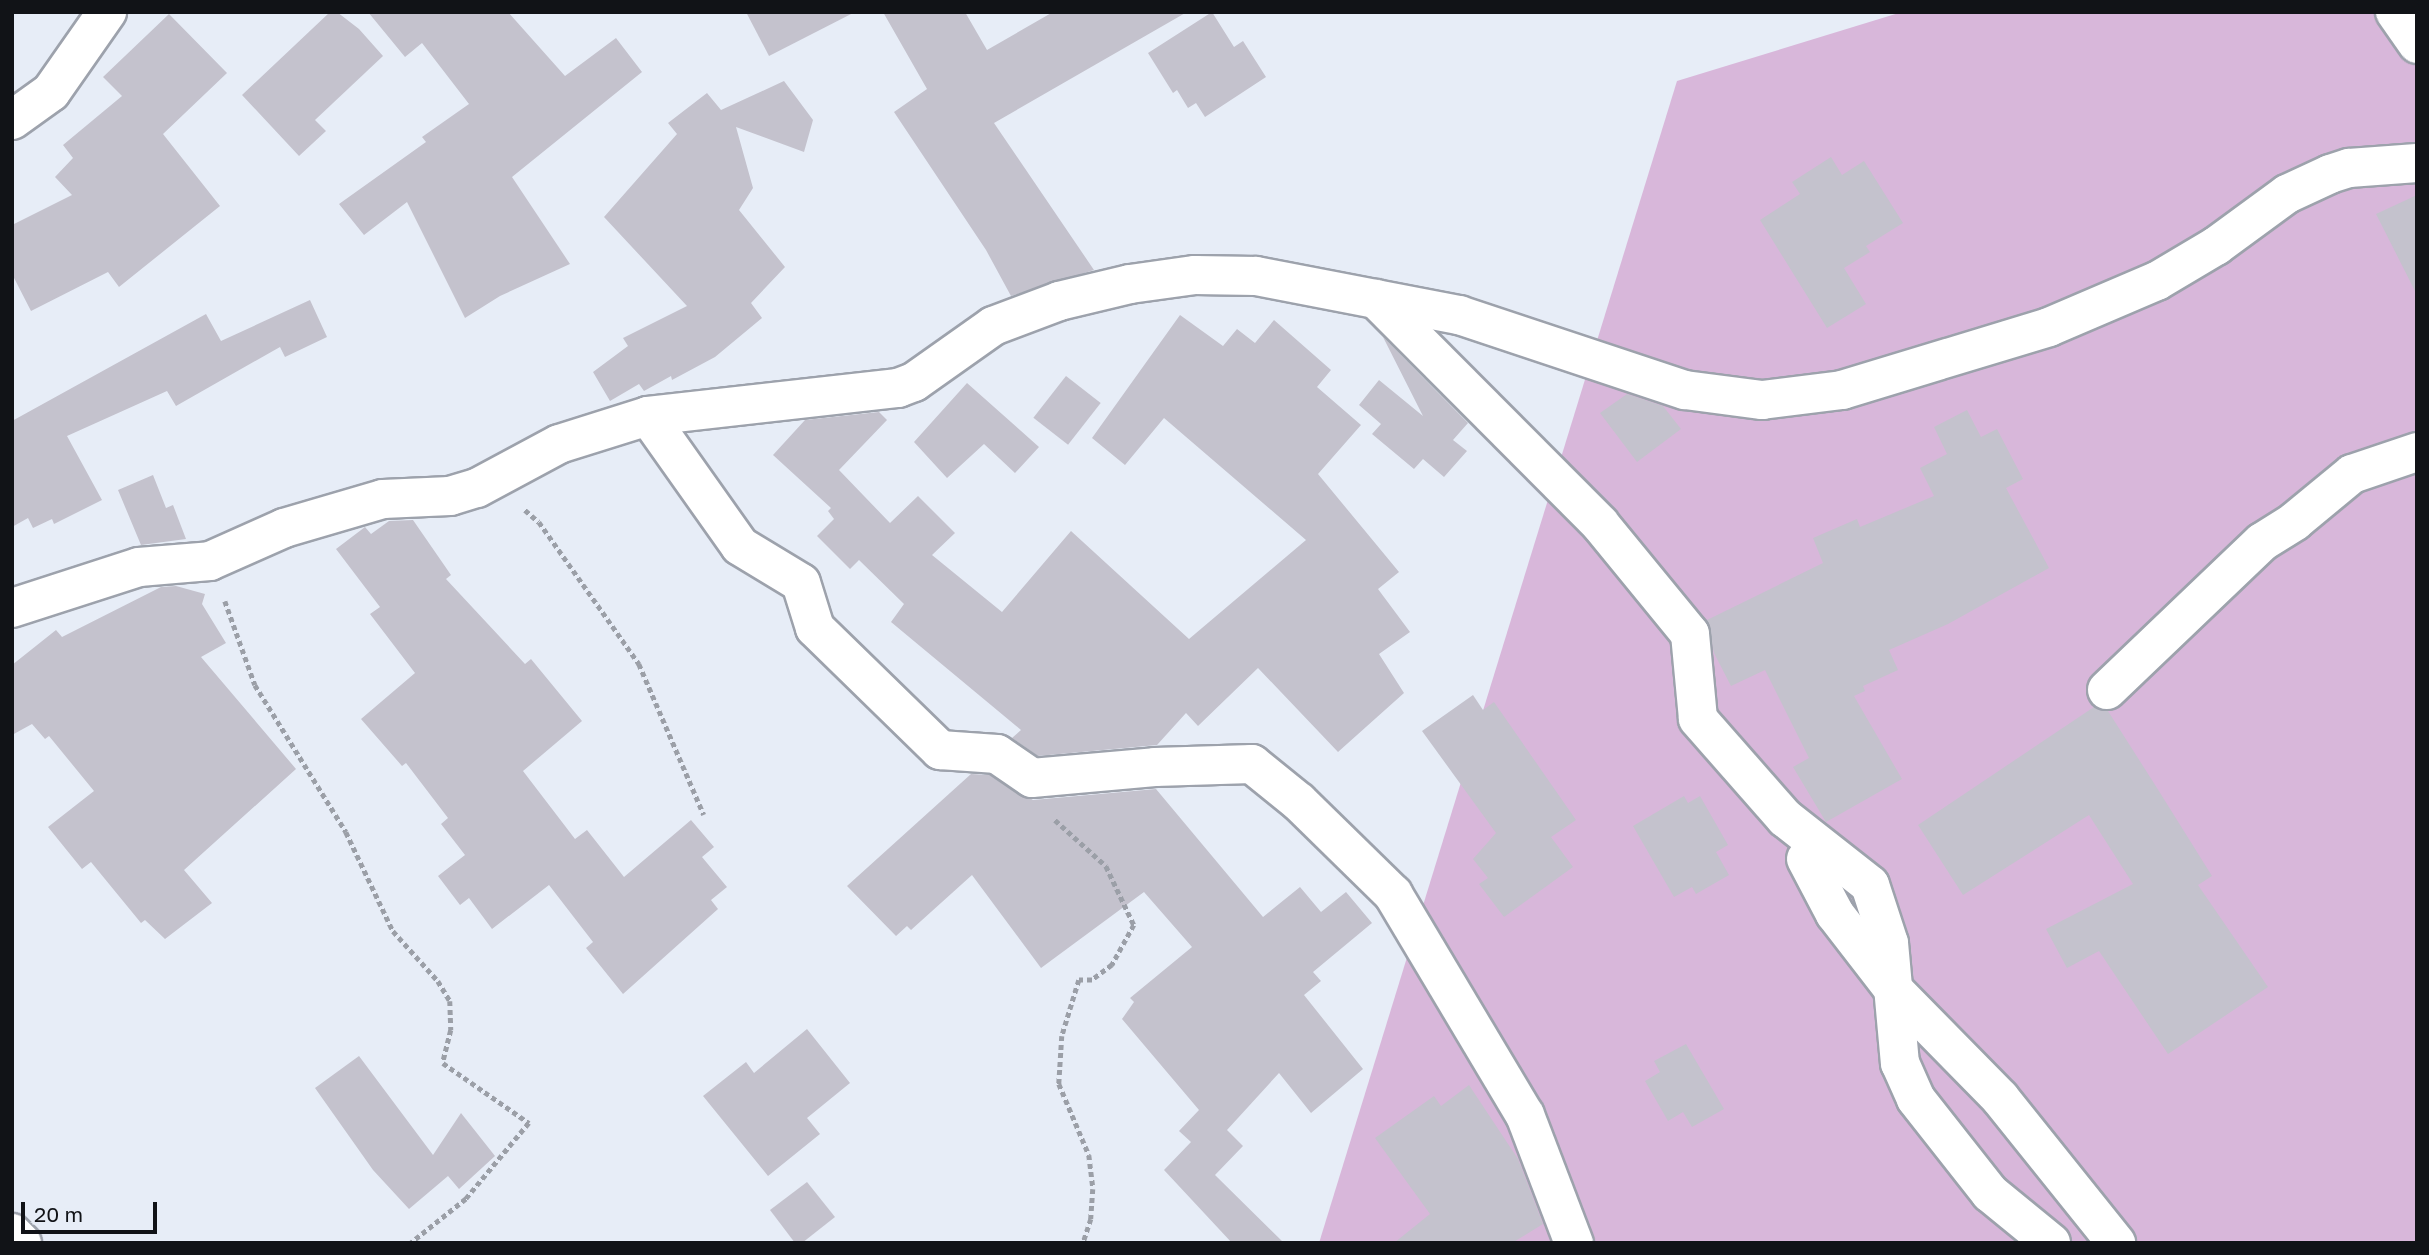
<!DOCTYPE html>
<style>
body{margin:0}
#map{position:relative;width:2429px;height:1255px;overflow:hidden;background:#e7edf7;font-family:"Golos Text",sans-serif}
div>[style]{position:absolute}
.green>*{inset:0;background:#d8b7da}
.building>*{inset:0;background:#c4c2cd;transform-origin:0 0}
.path>*{height:4.5px;margin-top:-2.25px;transform-origin:0;background:repeating-linear-gradient(90deg,#9b9fa7 0 5px,transparent 0 8.5px)}
.roads{filter:drop-shadow(2px 0 #9da2ac) drop-shadow(-2px 0 #9da2ac) drop-shadow(0 2px #9da2ac) drop-shadow(0 -2px #9da2ac)}
.street>*{height:38px;margin:-19px;padding:0 19px;transform-origin:19px;border-radius:19px;background:#fff}
span{translate:-50% -50%;white-space:nowrap;text-align:center;line-height:1.15;-webkit-text-stroke:5px #e7edf7;paint-order:stroke}
.frame{position:absolute;inset:0;border:14px solid #111317;pointer-events:none}
.scale{position:absolute;left:21px;top:1202px;width:136px;height:32px;box-sizing:border-box;border:4px solid #111317;border-top:0;padding-left:9px;font-size:21px;line-height:24px;white-space:nowrap;color:#111317;-webkit-text-stroke:5px #e7edf7;paint-order:stroke}
</style>
<div id="map">
<div class="green">
<div style="clip-path:polygon(1902px 12px,2417px 12px,2417px 1243px,1319px 1243px,1677px 81px)"></div>
</div>
<div class="building">
<div style="clip-path:polygon(330px 12px,337px 12px,359px 29px,383px 56px,315px 120px,326px 131px,299px 156px,242px 95px)"></div>
<div style="clip-path:polygon(368px 12px,508px 12px,565px 76px,616px 38px,642px 72px,512px 177px,570px 264px,500px 296px,465px 318px,407px 202px,364px 235px,339px 204px,426px 142px,422px 137px,469px 104px,422px 43px,405px 57px)"></div>
<div style="clip-path:polygon(746px 12px,855px 12px,769px 56px)"></div>
<div style="clip-path:polygon(883px 12px,965px 12px,987px 50px,1053px 12px,1187px 12px,994px 123px,1094px 270px,1011px 296px,986px 250px,894px 112px,927px 89px)"></div>
<div style="clip-path:polygon(1212px 12px,1234px 47px,1243px 41px,1266px 77px,1205px 117px,1196px 103px,1188px 108px,1177px 90px,1173px 93px,1148px 53px)"></div>
<div style="clip-path:polygon(169px 14px,227px 73px,163px 134px,220px 206px,119px 287px,108px 272px,31px 311px,12px 274px,12px 225px,72px 195px,55px 177px,73px 158px,63px 145px,122px 96px,103px 77px)"></div>
<div style="clip-path:polygon(784px 81px,813px 120px,804px 152px,736px 127px,753px 188px,739px 210px,785px 267px,751px 303px,762px 318px,715px 357px,672px 380px,671px 376px,644px 391px,639px 384px,610px 401px,593px 372px,628px 346px,623px 338px,687px 306px,604px 217px,677px 134px,668px 123px,707px 93px,721px 110px)"></div>
<div style="clip-path:polygon(1831px 157px,1842px 175px,1864px 161px,1903px 223px,1866px 246px,1870px 252px,1844px 268px,1866px 304px,1827px 328px,1760px 220px,1800px 194px,1792px 182px)"></div>
<div style="clip-path:polygon(2417px 195px,2417px 295px,2376px 214px)"></div>
<div style="clip-path:polygon(310px 300px,327px 337px,285px 357px,280px 347px,176px 406px,167px 391px,67px 436px,102px 500px,54px 524px,52px 519px,33px 528px,28px 518px,12px 527px,12px 421px,206px 314px,221px 341px)"></div>
<div style="clip-path:polygon(1180px 315px,1223px 346px,1237px 329px,1255px 343px,1274px 320px,1331px 370px,1317px 387px,1361px 425px,1318px 474px,1399px 572px,1378px 589px,1410px 632px,1379px 654px,1404px 693px,1338px 752px,1258px 668px,1198px 726px,1186px 713px,1157px 745px,1038px 756px,1012px 738px,1021px 730px,891px 622px,904px 604px,859px 560px,850px 569px,817px 536px,834px 519px,828px 511px,831px 508px,773px 455px,805px 420px,879px 412px,887px 420px,839px 470px,890px 523px,918px 496px,955px 533px,932px 555px,1002px 612px,1071px 531px,1189px 639px,1306px 540px,1164px 418px,1125px 465px,1092px 438px)"></div>
<div style="clip-path:polygon(1383px 337px,1468px 423px,1453px 440px,1467px 451px,1444px 477px,1423px 459px,1414px 469px,1372px 434px,1381px 424px,1359px 405px,1379px 380px,1423px 416px)"></div>
<div style="left:1066px;top:376px;width:44px;height:53px;rotate:38deg"></div>
<div style="clip-path:polygon(967px 383px,1039px 447px,1015px 473px,984px 444px,947px 478px,914px 442px)"></div>
<div style="clip-path:polygon(1627px 394px,1663px 406px,1681px 429px,1637px 462px,1600px 413px)"></div>
<div style="clip-path:polygon(1967px 410px,1981px 437px,1997px 429px,2023px 479px,2006px 488px,2049px 568px,1948px 624px,1889px 650px,1898px 670px,1863px 686px,1865px 691px,1854px 696px,1902px 779px,1826px 822px,1793px 767px,1809px 758px,1765px 670px,1731px 686px,1714px 653px,1707px 620px,1823px 563px,1813px 538px,1857px 519px,1860px 527px,1934px 496px,1920px 468px,1947px 454px,1934px 427px)"></div>
<div style="clip-path:polygon(153px 475px,166px 508px,173px 505px,186px 539px,141px 545px,118px 490px)"></div>
<div style="clip-path:polygon(413px 520px,451px 575px,446px 579px,525px 664px,531px 659px,582px 721px,523px 771px,575px 839px,587px 830px,624px 877px,691px 820px,714px 847px,702px 857px,727px 887px,711px 900px,718px 909px,623px 994px,586px 948px,593px 942px,549px 885px,492px 929px,469px 898px,460px 905px,438px 876px,465px 855px,441px 824px,448px 818px,406px 763px,402px 766px,361px 719px,415px 673px,370px 614px,380px 607px,336px 549px,365px 527px,371px 534px,389px 521px)"></div>
<div style="clip-path:polygon(176px 586px,205px 594px,202px 604px,226px 643px,201px 657px,296px 769px,184px 870px,212px 903px,165px 939px,145px 920px,141px 923px,91px 862px,82px 869px,48px 827px,94px 791px,49px 736px,45px 739px,32px 724px,12px 735px,12px 665px,56px 630px,62px 637px,161px 587px)"></div>
<div style="clip-path:polygon(1473px 695px,1483px 710px,1494px 702px,1576px 820px,1551px 837px,1573px 867px,1504px 917px,1479px 884px,1488px 878px,1473px 859px,1496px 833px,1422px 731px)"></div>
<div style="clip-path:polygon(2094px 707px,2108px 711px,2157px 788px,2212px 876px,2198px 885px,2268px 987px,2168px 1054px,2099px 951px,2067px 968px,2046px 929px,2133px 884px,2089px 815px,1963px 895px,1918px 825px)"></div>
<div style="clip-path:polygon(971px 774px,990px 775px,1033px 800px,1156px 789px,1263px 917px,1300px 887px,1321px 912px,1346px 892px,1372px 923px,1313px 972px,1321px 981px,1304px 995px,1363px 1069px,1311px 1113px,1279px 1073px,1227px 1130px,1243px 1146px,1215px 1175px,1284px 1243px,1232px 1243px,1164px 1170px,1191px 1142px,1179px 1131px,1199px 1110px,1122px 1019px,1134px 1002px,1130px 998px,1192px 947px,1144px 892px,1041px 968px,972px 875px,911px 930px,907px 926px,896px 936px,847px 886px)"></div>
<div style="clip-path:polygon(1684px 796px,1688px 803px,1700px 796px,1728px 845px,1716px 852px,1729px 875px,1696px 894px,1692px 887px,1674px 897px,1633px 826px)"></div>
<div style="clip-path:polygon(807px 1029px,850px 1083px,807px 1118px,820px 1134px,768px 1176px,703px 1096px,746px 1062px,754px 1073px)"></div>
<div style="clip-path:polygon(1686px 1044px,1724px 1109px,1692px 1127px,1683px 1112px,1668px 1121px,1645px 1081px,1660px 1072px,1654px 1061px)"></div>
<div style="clip-path:polygon(359px 1056px,433px 1155px,461px 1113px,495px 1156px,459px 1189px,448px 1176px,409px 1209px,373px 1170px,315px 1088px)"></div>
<div style="clip-path:polygon(1469px 1085px,1518px 1159px,1543px 1224px,1512px 1243px,1394px 1243px,1430px 1214px,1375px 1138px,1434px 1096px,1441px 1106px)"></div>
<div style="clip-path:polygon(807px 1182px,835px 1217px,802px 1243px,795px 1243px,770px 1210px)"></div>
</div>
<div class="path">
<div style="left:525px;top:510px;width:18px;rotate:41deg"></div>
<div style="left:539px;top:522px;width:174px;rotate:54.8deg"></div>
<div style="left:639px;top:664px;width:164px;rotate:66.7deg"></div>
<div style="left:225px;top:601px;width:89px;rotate:70.3deg"></div>
<div style="left:255px;top:685px;width:173px;rotate:58.2deg"></div>
<div style="left:346px;top:832px;width:110px;rotate:64.6deg"></div>
<div style="left:393px;top:931px;width:67px;rotate:48deg"></div>
<div style="left:438px;top:981px;width:23px;rotate:59deg"></div>
<div style="left:450px;top:1001px;width:29px;rotate:88deg"></div>
<div style="left:451px;top:1030px;width:34px;rotate:104deg"></div>
<div style="left:443px;top:1063px;width:105px;rotate:34.9deg"></div>
<div style="left:529px;top:1123px;width:99px;rotate:129.7deg"></div>
<div style="left:466px;top:1199px;width:70px;rotate:141.3deg"></div>
<div style="left:1055px;top:820px;width:69px;rotate:42deg"></div>
<div style="left:1106px;top:866px;width:65px;rotate:64.6deg"></div>
<div style="left:1134px;top:925px;width:46px;rotate:118.8deg"></div>
<div style="left:1112px;top:965px;width:25px;rotate:143deg"></div>
<div style="left:1092px;top:980px;width:13px;rotate:180deg"></div>
<div style="left:1079px;top:980px;width:59px;rotate:106.9deg"></div>
<div style="left:1062px;top:1036px;width:48px;rotate:93.6deg"></div>
<div style="left:1059px;top:1084px;width:77px;rotate:67.1deg"></div>
<div style="left:1089px;top:1155px;width:34px;rotate:83deg"></div>
<div style="left:1093px;top:1189px;width:30px;rotate:94deg"></div>
<div style="left:1091px;top:1219px;width:25px;rotate:108deg"></div>
</div>
<div class="roads">
<div class="street">
<div style="left:2395px;top:12px;width:39px;rotate:55deg"></div>
<div style="left:12px;top:120px;width:48px;rotate:-35.7deg"></div>
<div style="left:51px;top:92px;width:98px;rotate:-55deg"></div>
<div style="left:1376px;top:299px;width:317px;rotate:45.1deg"></div>
<div style="left:1600px;top:524px;width:142px;rotate:50.7deg"></div>
<div style="left:1690px;top:634px;width:85px;rotate:84.6deg"></div>
<div style="left:1698px;top:719px;width:132px;rotate:48.7deg"></div>
<div style="left:1785px;top:818px;width:108px;rotate:38.2deg"></div>
<div style="left:1870px;top:885px;width:61px;rotate:71.9deg"></div>
<div style="left:1889px;top:943px;width:121px;rotate:84.8deg"></div>
<div style="left:1900px;top:1063px;width:39px;rotate:66deg"></div>
<div style="left:1916px;top:1099px;width:120px;rotate:51.8deg"></div>
<div style="left:1990px;top:1193px;width:79px;rotate:39.3deg"></div>
<div style="left:648px;top:416px;width:159px;rotate:54.7deg"></div>
<div style="left:740px;top:546px;width:71px;rotate:31.2deg"></div>
<div style="left:801px;top:583px;width:47px;rotate:72.7deg"></div>
<div style="left:815px;top:628px;width:175px;rotate:44.3deg"></div>
<div style="left:940px;top:750px;width:57px;rotate:4deg"></div>
<div style="left:997px;top:754px;width:42px;rotate:34.4deg"></div>
<div style="left:1032px;top:778px;width:123px;rotate:-5.1deg"></div>
<div style="left:1155px;top:767px;width:97px;rotate:-1.8deg"></div>
<div style="left:1252px;top:764px;width:60px;rotate:39deg"></div>
<div style="left:1299px;top:802px;width:132px;rotate:44.4deg"></div>
<div style="left:1393px;top:894px;width:257px;rotate:59.2deg"></div>
<div style="left:1525px;top:1115px;width:137px;rotate:69.1deg"></div>
<div style="left:12px;top:608px;width:133px;rotate:-17.9deg"></div>
<div style="left:139px;top:567px;width:71px;rotate:-4.8deg"></div>
<div style="left:210px;top:561px;width:81px;rotate:-24deg"></div>
<div style="left:284px;top:528px;width:103px;rotate:-16.3deg"></div>
<div style="left:383px;top:499px;width:67px;rotate:-2.6deg"></div>
<div style="left:450px;top:496px;width:28px;rotate:-17deg"></div>
<div style="left:477px;top:488px;width:93px;rotate:-28.2deg"></div>
<div style="left:559px;top:444px;width:93px;rotate:-17.5deg"></div>
<div style="left:648px;top:416px;width:252px;rotate:-6.4deg"></div>
<div style="left:898px;top:388px;width:17px;rotate:-21deg"></div>
<div style="left:914px;top:382px;width:97px;rotate:-35.3deg"></div>
<div style="left:993px;top:326px;width:71px;rotate:-20.7deg"></div>
<div style="left:1059px;top:301px;width:73px;rotate:-13.5deg"></div>
<div style="left:1130px;top:284px;width:66px;rotate:-7.9deg"></div>
<div style="left:1195px;top:275px;width:61px;rotate:0.9deg"></div>
<div style="left:1256px;top:276px;width:207px;rotate:10.9deg"></div>
<div style="left:1459px;top:315px;width:238px;rotate:18.4deg"></div>
<div style="left:1685px;top:390px;width:78px;rotate:7.4deg"></div>
<div style="left:1762px;top:400px;width:81px;rotate:-7.1deg"></div>
<div style="left:1842px;top:390px;width:216px;rotate:-16.9deg"></div>
<div style="left:2049px;top:327px;width:117px;rotate:-23.1deg"></div>
<div style="left:2157px;top:281px;width:69px;rotate:-30.7deg"></div>
<div style="left:2216px;top:246px;width:88px;rotate:-36.2deg"></div>
<div style="left:2287px;top:194px;width:47px;rotate:-24.9deg"></div>
<div style="left:2330px;top:174px;width:20px;rotate:-18deg"></div>
<div style="left:2349px;top:168px;width:68px;rotate:-4.2deg"></div>
<div style="left:2107px;top:690px;width:214px;rotate:-43.7deg"></div>
<div style="left:2262px;top:542px;width:39px;rotate:-32deg"></div>
<div style="left:2295px;top:521px;width:74px;rotate:-39.5deg"></div>
<div style="left:2352px;top:474px;width:69px;rotate:-18.7deg"></div>
<div style="left:1806px;top:859px;width:62px;rotate:62.2deg"></div>
<div style="left:1835px;top:914px;width:95px;rotate:52.3deg"></div>
<div style="left:1893px;top:989px;width:153px;rotate:45.5deg"></div>
<div style="left:2000px;top:1098px;width:186px;rotate:51.3deg"></div>
<div style="left:12px;top:1233px;width:14px;rotate:45deg"></div>
</div>
</div>
<div class="frame"></div>
<div class="scale">20 m</div>
</div>
